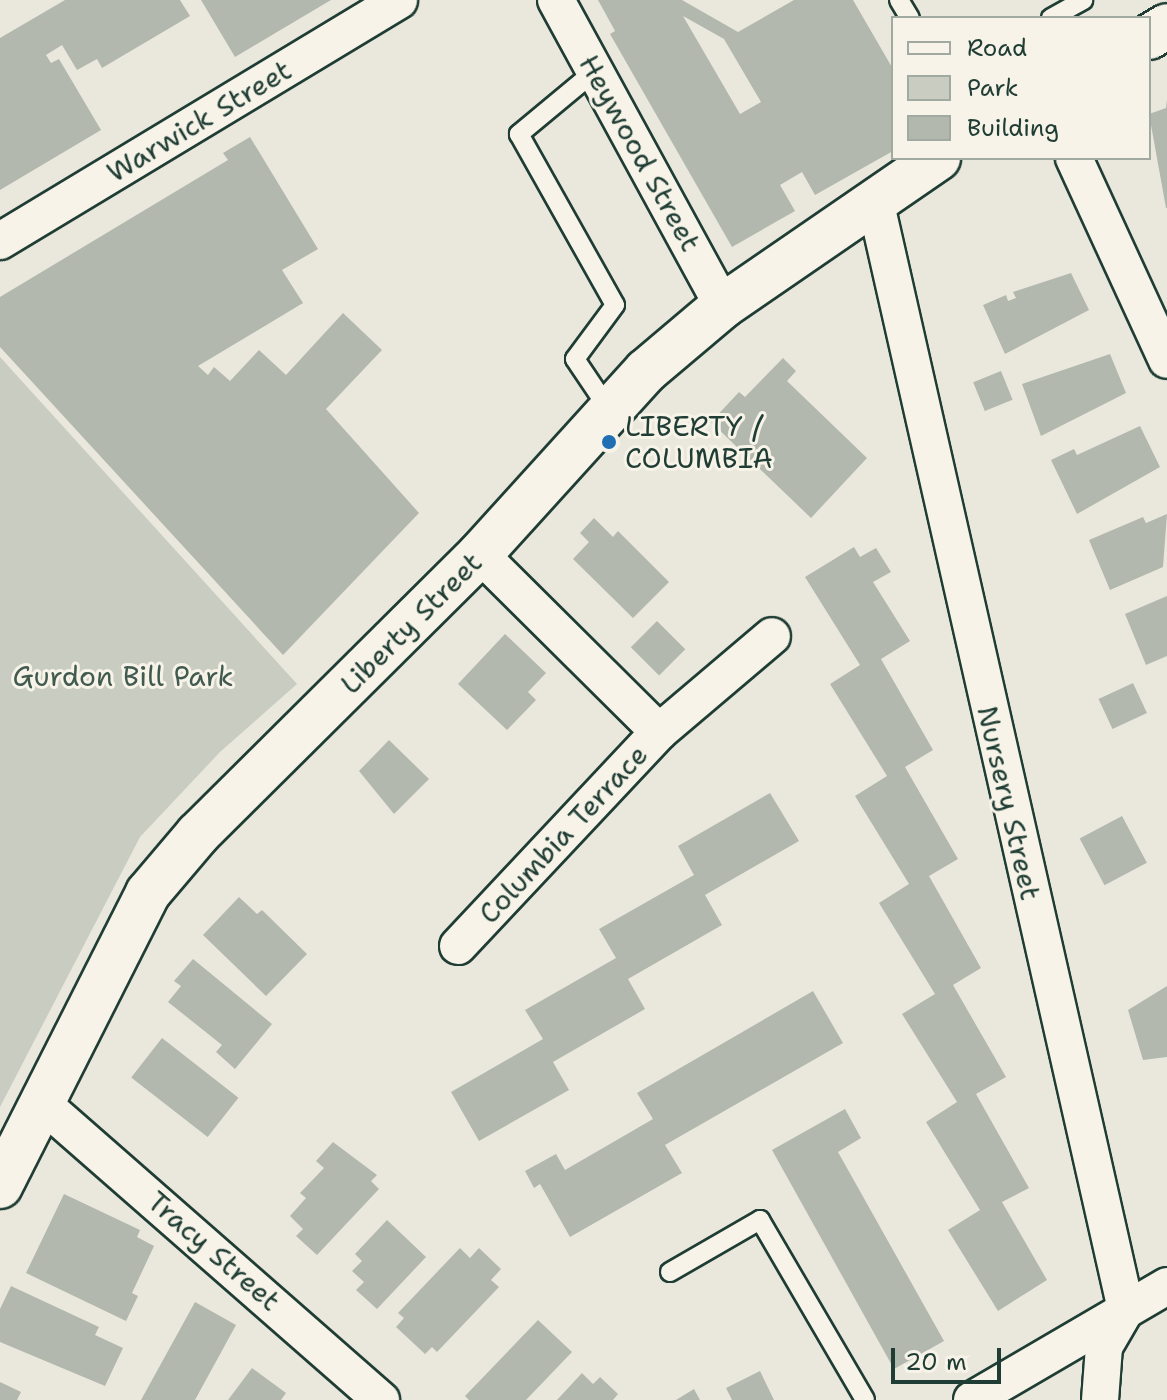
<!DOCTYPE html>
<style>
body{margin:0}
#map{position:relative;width:1167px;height:1400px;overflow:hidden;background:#eae8dd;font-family:"Shantell Sans",sans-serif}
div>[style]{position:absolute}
.green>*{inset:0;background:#c8ccc1}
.building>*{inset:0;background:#b2b8ae;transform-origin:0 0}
.roads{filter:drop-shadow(2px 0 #1f3d34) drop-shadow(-2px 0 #1f3d34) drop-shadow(0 2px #1f3d34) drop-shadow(0 -2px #1f3d34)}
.lane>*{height:18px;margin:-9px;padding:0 9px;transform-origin:9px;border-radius:9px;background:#f7f3e8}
.street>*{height:36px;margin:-18px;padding:0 18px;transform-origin:18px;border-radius:18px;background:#f7f3e8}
.secondary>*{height:44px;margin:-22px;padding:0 22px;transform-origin:22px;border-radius:22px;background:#f7f3e8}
.dots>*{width:22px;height:22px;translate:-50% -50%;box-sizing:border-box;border:4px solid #f7f3e8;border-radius:50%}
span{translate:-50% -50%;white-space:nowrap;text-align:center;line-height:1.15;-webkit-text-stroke:6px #f7f3e8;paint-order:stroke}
.street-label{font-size:28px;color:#1f3d34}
.poi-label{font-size:28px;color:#1f3d34}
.left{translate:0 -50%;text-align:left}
.park-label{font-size:28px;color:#415a50}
.legend{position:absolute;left:891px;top:16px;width:260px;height:144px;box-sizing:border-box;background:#f7f3e8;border:2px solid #a1aaa0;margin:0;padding:10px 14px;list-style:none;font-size:24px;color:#1f3d34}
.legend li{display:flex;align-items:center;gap:16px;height:40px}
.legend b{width:40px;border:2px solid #a1aaa0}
.scale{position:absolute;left:891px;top:1348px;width:110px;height:36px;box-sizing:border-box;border:4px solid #1f3d34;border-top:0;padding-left:10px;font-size:24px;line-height:28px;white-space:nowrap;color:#1f3d34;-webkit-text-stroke:6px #f7f3e8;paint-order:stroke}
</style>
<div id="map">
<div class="green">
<div style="clip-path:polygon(0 357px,297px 684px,220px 752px,140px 837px,0 1107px)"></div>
</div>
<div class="building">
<div style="clip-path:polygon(65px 0,180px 0,190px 16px,102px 68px,97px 59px,77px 70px,62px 45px,46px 55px,51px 63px,59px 59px,101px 130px,0 190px,0 38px)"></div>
<div style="clip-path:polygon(201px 0,331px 0,235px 57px)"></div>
<div style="clip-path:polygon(evenodd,598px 0,682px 0,738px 32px,794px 0,853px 0,893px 69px,893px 151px,815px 195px,802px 172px,780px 185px,795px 211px,732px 247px,610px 34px,615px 31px,598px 0,683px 16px,724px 39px,761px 102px,740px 114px,683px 16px)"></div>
<div style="clip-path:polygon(1167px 99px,1167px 208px,1166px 208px,1149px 114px,1166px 108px)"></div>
<div style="clip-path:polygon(250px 137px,318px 249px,282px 270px,303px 303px,198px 366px,208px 375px,214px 367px,230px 381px,259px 350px,286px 375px,343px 313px,382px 350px,326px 409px,419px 513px,283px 655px,0 347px,0 297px,228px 160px,223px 153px)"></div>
<div style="clip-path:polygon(1071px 273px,1089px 310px,1005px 354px,983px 305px,1006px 295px,1008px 301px,1016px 298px,1013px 292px)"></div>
<div style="clip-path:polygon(1110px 354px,1126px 393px,1041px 436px,1022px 384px)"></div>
<div style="clip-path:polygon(783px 358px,796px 371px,787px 381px,867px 458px,811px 518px,711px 422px,739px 392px,745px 397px)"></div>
<div style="left:1001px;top:371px;width:31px;height:30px;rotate:68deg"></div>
<div style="clip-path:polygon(1140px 426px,1160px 467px,1077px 514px,1051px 460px,1074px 449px,1077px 455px)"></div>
<div style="clip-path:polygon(1167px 514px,1163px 567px,1110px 590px,1089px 540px,1143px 517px,1146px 523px)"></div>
<div style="clip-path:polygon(594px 518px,613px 537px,618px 531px,669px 582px,633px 618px,573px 559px,589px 542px,580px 533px)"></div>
<div style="clip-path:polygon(854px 547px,860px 557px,876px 548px,891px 572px,873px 582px,910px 641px,881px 659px,933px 750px,905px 767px,958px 859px,929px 876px,981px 968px,953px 985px,1006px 1077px,976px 1094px,1029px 1188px,1002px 1202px,1047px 1280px,998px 1311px,948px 1230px,980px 1210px,926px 1122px,957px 1102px,902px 1014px,935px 994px,879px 903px,909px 884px,855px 796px,887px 776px,830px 684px,860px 665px,805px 577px)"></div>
<div style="clip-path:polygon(1167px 596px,1167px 656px,1146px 665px,1125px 614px)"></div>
<div style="left:657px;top:621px;width:40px;height:37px;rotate:45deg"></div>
<div style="clip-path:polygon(505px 634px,546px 673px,528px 692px,536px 700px,507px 730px,458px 684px)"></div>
<div style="left:1133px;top:683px;width:33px;height:38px;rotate:65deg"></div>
<div style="clip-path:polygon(389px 740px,429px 779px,394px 814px,359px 771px)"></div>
<div style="clip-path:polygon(770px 793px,799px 841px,705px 895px,722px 925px,628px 979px,645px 1009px,553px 1062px,569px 1090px,479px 1141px,451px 1092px,543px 1039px,525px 1010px,616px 958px,599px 929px,694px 875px,678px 846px)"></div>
<div style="left:1122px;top:816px;width:53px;height:48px;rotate:62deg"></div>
<div style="clip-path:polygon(239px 897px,257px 914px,262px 910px,307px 954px,266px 996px,203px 935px)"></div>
<div style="clip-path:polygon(193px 959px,272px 1024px,235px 1069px,216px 1052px,222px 1045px,168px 1002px,181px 986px,174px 981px)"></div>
<div style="clip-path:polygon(1167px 986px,1167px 1057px,1143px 1060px,1128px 1010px)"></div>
<div style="clip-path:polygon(813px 991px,843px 1043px,665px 1145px,682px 1173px,570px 1237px,540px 1184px,534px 1188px,525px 1171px,556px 1154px,565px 1170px,653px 1119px,637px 1093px)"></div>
<div style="left:162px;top:1038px;width:97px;height:50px;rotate:38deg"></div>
<div style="clip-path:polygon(845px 1109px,861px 1138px,838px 1152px,944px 1341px,894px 1369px,772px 1150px)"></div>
<div style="clip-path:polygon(333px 1142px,377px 1175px,371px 1181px,379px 1189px,317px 1255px,296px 1236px,303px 1229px,290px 1216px,306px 1198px,300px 1193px,324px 1168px,316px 1161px)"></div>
<div style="clip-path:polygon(64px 1194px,140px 1230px,137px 1237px,154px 1246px,132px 1293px,138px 1296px,126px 1321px,26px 1273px)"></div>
<div style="clip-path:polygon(387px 1220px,426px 1257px,377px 1309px,356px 1290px,364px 1282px,352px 1271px,362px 1261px,355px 1254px)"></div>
<div style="clip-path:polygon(460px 1248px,470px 1258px,479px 1248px,501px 1269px,491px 1280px,499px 1287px,437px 1352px,432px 1347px,425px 1354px,396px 1327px,404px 1318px,398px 1313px)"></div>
<div style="clip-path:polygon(11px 1286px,99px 1327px,95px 1335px,123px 1348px,105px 1386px,0 1342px,0 1309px)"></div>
<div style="clip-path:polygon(195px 1302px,236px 1325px,195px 1400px,141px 1400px)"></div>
<div style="clip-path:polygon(538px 1320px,572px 1352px,526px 1400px,469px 1400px,465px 1396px)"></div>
<div style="clip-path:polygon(252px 1368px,286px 1393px,281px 1400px,228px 1400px)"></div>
<div style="clip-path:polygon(760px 1371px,774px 1400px,732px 1400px,726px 1388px)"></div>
<div style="clip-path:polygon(582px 1373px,593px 1384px,600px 1377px,618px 1394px,613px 1400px,557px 1400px)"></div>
<div style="clip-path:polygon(0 1382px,21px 1392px,17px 1400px,0 1400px)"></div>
<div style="clip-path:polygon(694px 1389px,700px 1400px,676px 1400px)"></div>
</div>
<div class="roads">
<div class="lane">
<div style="left:899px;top:0;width:21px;rotate:59deg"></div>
<div style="left:1051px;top:18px;width:37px;rotate:-29deg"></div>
<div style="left:595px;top:71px;width:99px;rotate:140.3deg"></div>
<div style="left:519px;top:134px;width:196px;rotate:60.7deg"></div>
<div style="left:615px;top:305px;width:67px;rotate:126.5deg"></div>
<div style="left:575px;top:359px;width:63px;rotate:56.1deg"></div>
<div style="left:670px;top:1272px;width:104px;rotate:-30deg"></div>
<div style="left:760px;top:1220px;width:208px;rotate:59.7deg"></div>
</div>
<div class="street">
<div style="left:556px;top:0;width:349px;rotate:61.4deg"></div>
<div style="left:1074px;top:158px;width:222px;rotate:65.3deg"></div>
<div style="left:875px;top:200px;width:1137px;rotate:77.25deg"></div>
<div style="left:1126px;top:1309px;width:44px;rotate:120.1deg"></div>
<div style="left:1104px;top:1347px;width:53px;rotate:94.3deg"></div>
<div style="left:0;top:241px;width:466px;rotate:-31.1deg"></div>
<div style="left:659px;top:732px;width:148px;rotate:-40.3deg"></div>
<div style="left:458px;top:946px;width:294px;rotate:-46.8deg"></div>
<div style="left:659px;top:732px;width:252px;rotate:-135.2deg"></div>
<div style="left:44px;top:1105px;width:448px;rotate:41.2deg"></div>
<div style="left:972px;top:1400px;width:226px;rotate:-30.3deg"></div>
</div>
<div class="secondary">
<div style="left:1149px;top:37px;width:21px;rotate:-31deg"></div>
<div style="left:0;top:1186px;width:328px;rotate:-63.2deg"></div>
<div style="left:148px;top:893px;width:77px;rotate:-49.7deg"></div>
<div style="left:198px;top:834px;width:397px;rotate:-44.8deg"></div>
<div style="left:480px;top:554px;width:247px;rotate:-47.8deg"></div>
<div style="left:646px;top:371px;width:101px;rotate:-40.2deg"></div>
<div style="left:723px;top:306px;width:261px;rotate:-34.5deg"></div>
</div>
</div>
<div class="dots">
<div style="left:609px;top:442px;background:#1f6fb2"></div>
</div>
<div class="street-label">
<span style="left:199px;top:121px;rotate:-31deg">Warwick Street</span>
<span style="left:640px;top:153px;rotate:61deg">Heywood Street</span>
<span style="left:411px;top:623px;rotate:-45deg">Liberty Street</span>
<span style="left:1009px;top:803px;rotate:77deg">Nursery Street</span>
<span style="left:563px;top:834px;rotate:-47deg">Columbia Terrace</span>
<span style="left:214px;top:1251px;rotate:41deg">Tracy Street</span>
</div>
<div class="poi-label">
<span class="left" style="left:625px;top:442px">LIBERTY /<br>COLUMBIA</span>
</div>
<div class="park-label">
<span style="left:123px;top:676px">Gurdon Bill Park</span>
</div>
<ul class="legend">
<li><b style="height:10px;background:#f7f3e8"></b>Road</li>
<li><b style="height:22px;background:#c8ccc1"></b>Park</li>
<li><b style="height:22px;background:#b2b8ae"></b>Building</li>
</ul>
<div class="scale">20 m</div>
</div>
